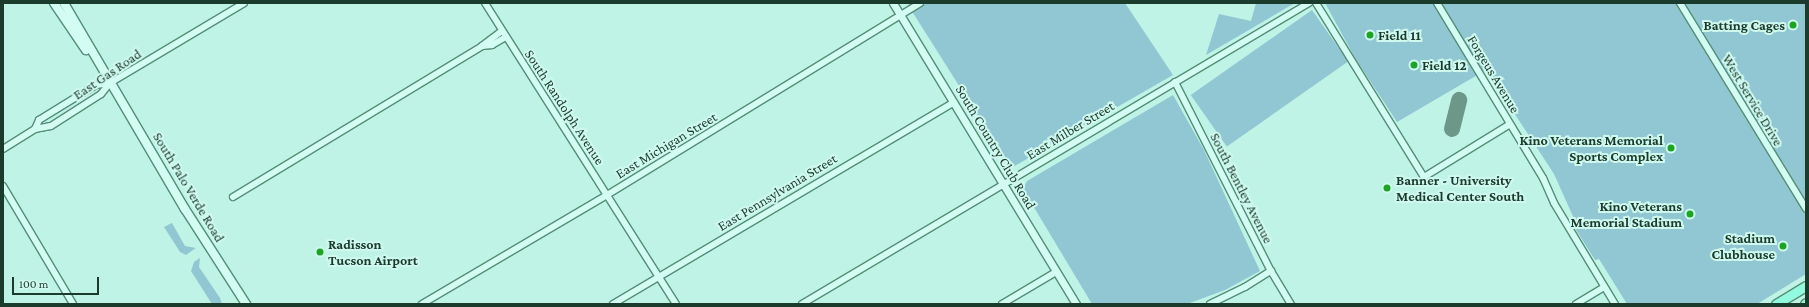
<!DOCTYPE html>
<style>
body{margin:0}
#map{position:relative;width:1809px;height:307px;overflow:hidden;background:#bff3e6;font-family:"Crimson Pro",serif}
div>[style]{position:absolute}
.green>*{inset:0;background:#91c7d2;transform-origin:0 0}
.taxiway>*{height:16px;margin:-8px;padding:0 8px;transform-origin:8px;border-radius:8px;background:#6d9789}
.roads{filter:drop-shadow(1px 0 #558e76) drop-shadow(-1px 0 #558e76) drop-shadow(0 1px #558e76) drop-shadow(0 -1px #558e76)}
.minor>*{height:6px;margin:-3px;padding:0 3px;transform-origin:3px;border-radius:3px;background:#d3fdf2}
.tertiary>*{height:7px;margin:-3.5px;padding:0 3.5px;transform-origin:3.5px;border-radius:3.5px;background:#d3fdf2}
.secondary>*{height:8px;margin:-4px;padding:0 4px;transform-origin:4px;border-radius:4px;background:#d3fdf2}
.primary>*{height:9px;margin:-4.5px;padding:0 4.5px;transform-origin:4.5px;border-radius:4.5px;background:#92fbdf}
.dots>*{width:11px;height:11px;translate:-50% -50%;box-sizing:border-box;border:2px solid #cff9ef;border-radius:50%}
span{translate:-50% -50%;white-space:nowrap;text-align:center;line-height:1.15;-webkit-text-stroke:4px #cff9ef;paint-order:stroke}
.poi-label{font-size:14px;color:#1b3b2c;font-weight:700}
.right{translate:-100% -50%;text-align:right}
.left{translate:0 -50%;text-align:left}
.street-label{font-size:14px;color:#1b3b2c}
.frame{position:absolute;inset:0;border:4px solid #1b3b2c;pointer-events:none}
.scale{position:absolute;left:12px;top:277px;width:87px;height:18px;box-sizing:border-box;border:2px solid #1b3b2c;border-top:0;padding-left:5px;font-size:12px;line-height:14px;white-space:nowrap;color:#1b3b2c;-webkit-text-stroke:3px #cff9ef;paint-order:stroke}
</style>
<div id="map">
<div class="green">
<div style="clip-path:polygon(911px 3px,1125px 3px,1173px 75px,1011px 168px,908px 5px)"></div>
<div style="clip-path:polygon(1256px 3px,1295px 3px,1206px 55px,1219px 14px,1251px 21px)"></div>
<div style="clip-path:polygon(1325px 3px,1806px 3px,1806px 274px,1757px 304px,1627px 304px,1599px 259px,1595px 260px,1573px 225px,1576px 223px,1554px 174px,1486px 70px,1397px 122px,1355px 58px)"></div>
<div style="left:1312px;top:10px;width:63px;height:148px;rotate:55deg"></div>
<div style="clip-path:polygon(1173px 95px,1204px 150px,1260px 271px,1225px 290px,1187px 304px,1092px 304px,1023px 189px,1027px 181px)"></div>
<div style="clip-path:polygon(172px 223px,185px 246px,196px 248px,186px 255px,180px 252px,164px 227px)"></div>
<div style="clip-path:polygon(200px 258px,199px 267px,220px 298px,222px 304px,212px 304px,191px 271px,194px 262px)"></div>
</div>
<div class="taxiway">
<div style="left:1452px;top:129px;width:30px;rotate:-76deg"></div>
</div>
<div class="roads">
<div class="minor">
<div style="left:485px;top:3px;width:356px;rotate:57.6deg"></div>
<div style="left:1316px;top:3px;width:205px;rotate:58.2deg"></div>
<div style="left:1424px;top:177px;width:101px;rotate:-31.6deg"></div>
<div style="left:1437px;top:3px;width:205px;rotate:58.8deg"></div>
<div style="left:1543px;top:178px;width:27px;rotate:66deg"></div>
<div style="left:1554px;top:203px;width:118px;rotate:58.9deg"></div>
<div style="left:1680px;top:3px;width:241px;rotate:58.5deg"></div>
<div style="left:482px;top:46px;width:10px;rotate:-6deg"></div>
<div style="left:492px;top:45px;width:16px;rotate:-30deg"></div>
<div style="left:1175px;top:82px;width:212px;rotate:63.1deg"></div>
<div style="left:1271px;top:271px;width:39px;rotate:59deg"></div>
<div style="left:35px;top:129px;width:10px;rotate:-66deg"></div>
<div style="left:39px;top:120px;width:67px;rotate:-31.6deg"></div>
<div style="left:96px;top:85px;width:14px;rotate:-8deg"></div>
<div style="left:3px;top:149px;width:38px;rotate:-32deg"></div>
<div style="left:35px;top:129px;width:16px;rotate:-11deg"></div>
<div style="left:51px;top:126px;width:59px;rotate:-32.6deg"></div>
<div style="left:101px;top:94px;width:14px;rotate:-51deg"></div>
<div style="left:110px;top:83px;width:156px;rotate:-30.8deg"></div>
<div style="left:3px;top:186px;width:137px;rotate:59.3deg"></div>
<div style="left:233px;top:197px;width:291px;rotate:-31.2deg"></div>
<div style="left:482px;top:46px;width:25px;rotate:-37deg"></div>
<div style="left:422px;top:304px;width:215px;rotate:-30.5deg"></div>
<div style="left:607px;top:195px;width:367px;rotate:-31.5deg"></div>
<div style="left:613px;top:304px;width:396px;rotate:-30.6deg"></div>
<div style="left:802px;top:304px;width:590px;rotate:-30.7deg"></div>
<div style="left:1002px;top:304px;width:63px;rotate:-30.7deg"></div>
<div style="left:1210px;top:304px;width:39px;rotate:-26deg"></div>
<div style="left:1245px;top:287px;width:31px;rotate:-32deg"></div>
<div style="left:1576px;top:304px;width:33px;rotate:-31deg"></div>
</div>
<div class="tertiary">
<div style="left:893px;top:3px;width:352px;rotate:58.7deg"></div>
</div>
<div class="secondary">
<div style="left:54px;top:3px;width:57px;rotate:55.8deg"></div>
<div style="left:64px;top:3px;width:239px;rotate:59.6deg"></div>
<div style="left:185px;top:209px;width:113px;rotate:57.3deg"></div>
</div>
<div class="primary">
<div style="left:1776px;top:304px;width:35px;rotate:-31deg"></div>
<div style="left:1805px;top:304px;width:1px;rotate:-45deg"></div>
</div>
</div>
<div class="dots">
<div style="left:1793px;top:25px;background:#1ea423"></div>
<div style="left:1370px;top:35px;background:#1ea423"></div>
<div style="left:1414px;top:65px;background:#1ea423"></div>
<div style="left:1671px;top:148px;background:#1ea423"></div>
<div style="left:1387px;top:188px;background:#1ea423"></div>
<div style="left:1690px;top:214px;background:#1ea423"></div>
<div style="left:1783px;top:246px;background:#1ea423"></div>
<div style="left:320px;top:252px;background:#1ea423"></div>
</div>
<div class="poi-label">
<span class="right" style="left:1785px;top:25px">Batting Cages</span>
<span class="left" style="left:1378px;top:35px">Field 11</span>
<span class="left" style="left:1422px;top:65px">Field 12</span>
<span class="right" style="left:1663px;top:148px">Kino Veterans Memorial<br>Sports Complex</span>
<span class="left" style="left:1396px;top:188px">Banner - University<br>Medical Center South</span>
<span class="right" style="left:1682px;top:214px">Kino Veterans<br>Memorial Stadium</span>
<span class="right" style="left:1775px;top:246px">Stadium<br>Clubhouse</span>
<span class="left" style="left:328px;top:252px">Radisson<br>Tucson Airport</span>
</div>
<div class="street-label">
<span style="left:107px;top:74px;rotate:-34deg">East Gas Road</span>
<span style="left:1494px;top:74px;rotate:59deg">Forgeus Avenue</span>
<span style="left:1753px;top:100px;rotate:59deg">West Service Drive</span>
<span style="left:565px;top:107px;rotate:57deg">South Randolph Avenue</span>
<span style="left:1070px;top:130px;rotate:-31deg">East Milber Street</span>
<span style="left:666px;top:145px;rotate:-31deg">East Michigan Street</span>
<span style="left:996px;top:147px;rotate:59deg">South Country Club Road</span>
<span style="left:189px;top:187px;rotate:59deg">South Palo Verde Road</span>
<span style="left:1242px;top:188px;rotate:63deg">South Bentley Avenue</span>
<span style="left:777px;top:192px;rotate:-31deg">East Pennsylvania Street</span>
</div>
<div class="frame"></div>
<div class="scale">100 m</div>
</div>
